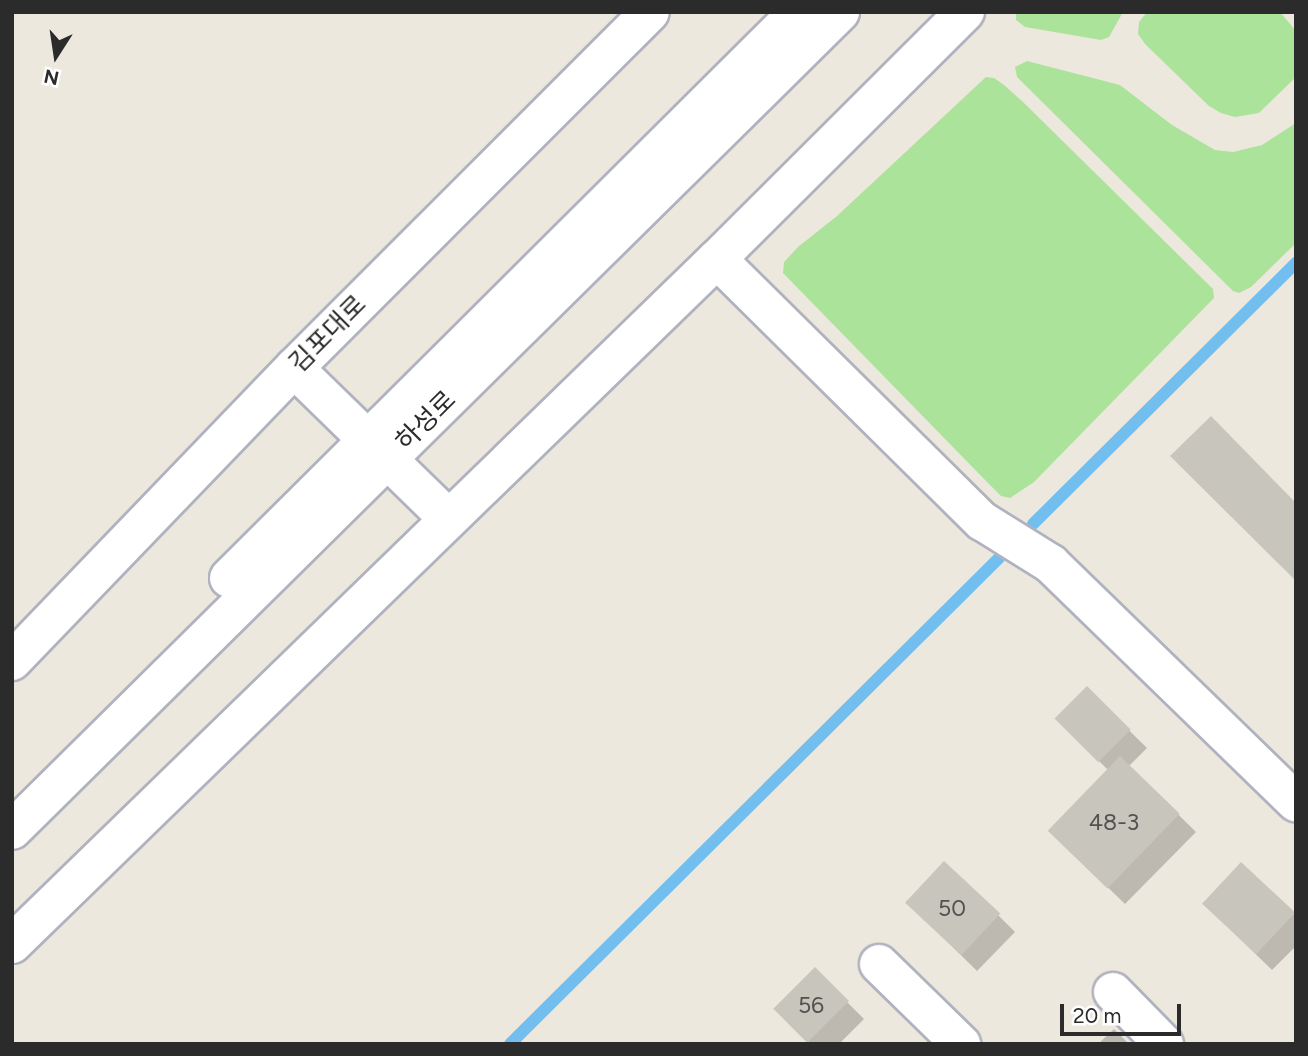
<!DOCTYPE html>
<meta charset="utf-8">
<style>
body{margin:0}
#map{position:relative;width:1308px;height:1056px;overflow:hidden;background:#ede8de;font-family:Figtree,"Noto Sans KR",sans-serif}
div>[style]{position:absolute}
.green>*{inset:0;background:#abe39b}
.shadow>*{inset:0;background:#0003}
.stream>*{height:12px;margin:-6px;padding:0 6px;transform-origin:6px;border-radius:6px;background:#72beee}
.building>*{inset:0;background:#c8c5bd;transform-origin:0 0}
.roads{filter:drop-shadow(2px 0 #b1b2bf) drop-shadow(-2px 0 #b1b2bf) drop-shadow(0 2px #b1b2bf) drop-shadow(0 -2px #b1b2bf)}
.minor>*{height:38px;margin:-19px;padding:0 19px;transform-origin:19px;border-radius:19px;background:#fff}
span{translate:-50% -50%;white-space:nowrap;text-align:center;line-height:1.15;-webkit-text-stroke:5px #fff;paint-order:stroke}
.number-label{font-size:23px;color:#525250}
.number-label span{-webkit-text-stroke-width:0}
.street-label{font-size:26px;color:#2b2b2b}
.frame{position:absolute;inset:0;border:14px solid #2b2b2b;pointer-events:none}
.north{position:absolute;left:21px;top:21px;width:70px;height:70px;-webkit-text-stroke:5px #fff;paint-order:stroke;rotate:192deg;font-size:19px;font-weight:700;line-height:28px;text-align:center;color:#2b2b2b}
.north::after{content:'';display:block;margin:auto;width:24px;height:32px;background:#2b2b2b;clip-path:polygon(50% 0,100% 100%,50% 72%,0 100%)}
.scale{position:absolute;left:1060px;top:1004px;width:121px;height:32px;box-sizing:border-box;border:4px solid #2b2b2b;border-top:0;padding-left:9px;font-size:21px;line-height:24px;white-space:nowrap;color:#2b2b2b;-webkit-text-stroke:5px #fff;paint-order:stroke}
</style>
<div id="map">
<div class="green">
<div style="clip-path:polygon(1016px 12px,1123px 12px,1109px 37px,1101px 40px,1025px 27px,1016px 20px)"></div>
<div style="clip-path:polygon(1147px 12px,1280px 12px,1296px 31px,1296px 77px,1259px 113px,1235px 117px,1221px 113px,1209px 106px,1145px 44px,1138px 34px,1139px 22px)"></div>
<div style="clip-path:polygon(1027px 61px,1120px 85px,1172px 125px,1215px 150px,1233px 152px,1262px 145px,1296px 123px,1296px 243px,1251px 287px,1239px 293px,1233px 291px,1017px 77px,1015px 67px)"></div>
<div style="clip-path:polygon(986px 77px,994px 78px,1004px 85px,1023px 102px,1213px 289px,1214px 298px,1034px 482px,1010px 498px,1001px 496px,988px 483px,783px 273px,784px 262px,798px 247px,837px 216px)"></div>
</div>
<div class="shadow">
<div style="clip-path:polygon(1087px 689px,1147px 748px,1129px 766px,1196px 832px,1125px 904px,1066px 847px,1108px 770px,1056px 718px)"></div>
<div style="clip-path:polygon(1241px 864px,1296px 917px,1296px 946px,1272px 970px,1203px 903px)"></div>
<div style="clip-path:polygon(906px 901px,998px 915px,1015px 932px,977px 971px)"></div>
<div style="clip-path:polygon(815px 970px,864px 1019px,839px 1044px,811px 1044px,776px 1009px)"></div>
<div style="clip-path:polygon(1114px 1029px,1129px 1044px,1098px 1044px)"></div>
</div>
<div class="stream">
<div style="left:1033px;top:524px;width:371px;rotate:-44.8deg"></div>
<div style="left:510px;top:1044px;width:689px;rotate:-44.82deg"></div>
</div>
<div class="building">
<div style="clip-path:polygon(1211px 416px,1296px 503px,1296px 581px,1170px 456px)"></div>
<div style="left:1087px;top:686px;width:62px;height:46px;rotate:45deg"></div>
<div style="left:1120px;top:756px;width:83px;height:104px;rotate:44deg"></div>
<div style="left:944px;top:861px;width:77px;height:57px;rotate:43deg"></div>
<div style="left:1241px;top:862px;width:74px;height:57px;rotate:43deg"></div>
<div style="left:815px;top:967px;width:48px;height:59px;rotate:45deg"></div>
</div>
<div class="roads">
<div class="minor">
<div style="left:717px;top:259px;width:373px;rotate:44.7deg"></div>
<div style="left:982px;top:521px;width:81px;rotate:31.9deg"></div>
<div style="left:1051px;top:564px;width:342px;rotate:44.2deg"></div>
<div style="left:294px;top:368px;width:216px;rotate:44.3deg"></div>
<div style="left:229px;top:578px;width:803px;rotate:-44.85deg"></div>
<div style="left:12px;top:661px;width:407px;rotate:-46.1deg"></div>
<div style="left:294px;top:368px;width:503px;rotate:-45deg"></div>
<div style="left:12px;top:830px;width:1164px;rotate:-44.65deg"></div>
<div style="left:12px;top:944px;width:983px;rotate:-44.18deg"></div>
<div style="left:717px;top:259px;width:350px;rotate:-44.9deg"></div>
<div style="left:879px;top:964px;width:115px;rotate:44.3deg"></div>
<div style="left:1113px;top:992px;width:73px;rotate:45.6deg"></div>
</div>
</div>
<div class="number-label">
<span style="left:1114px;top:822px">48-3</span>
<span style="left:952px;top:908px">50</span>
<span style="left:811px;top:1005px">56</span>
</div>
<div class="street-label">
<span style="left:328px;top:334px;rotate:-45deg">김포대로</span>
<span style="left:426px;top:421px;rotate:-45deg">하성로</span>
</div>
<div class="frame"></div>
<div class="north">N</div>
<div class="scale">20 m</div>
</div>
